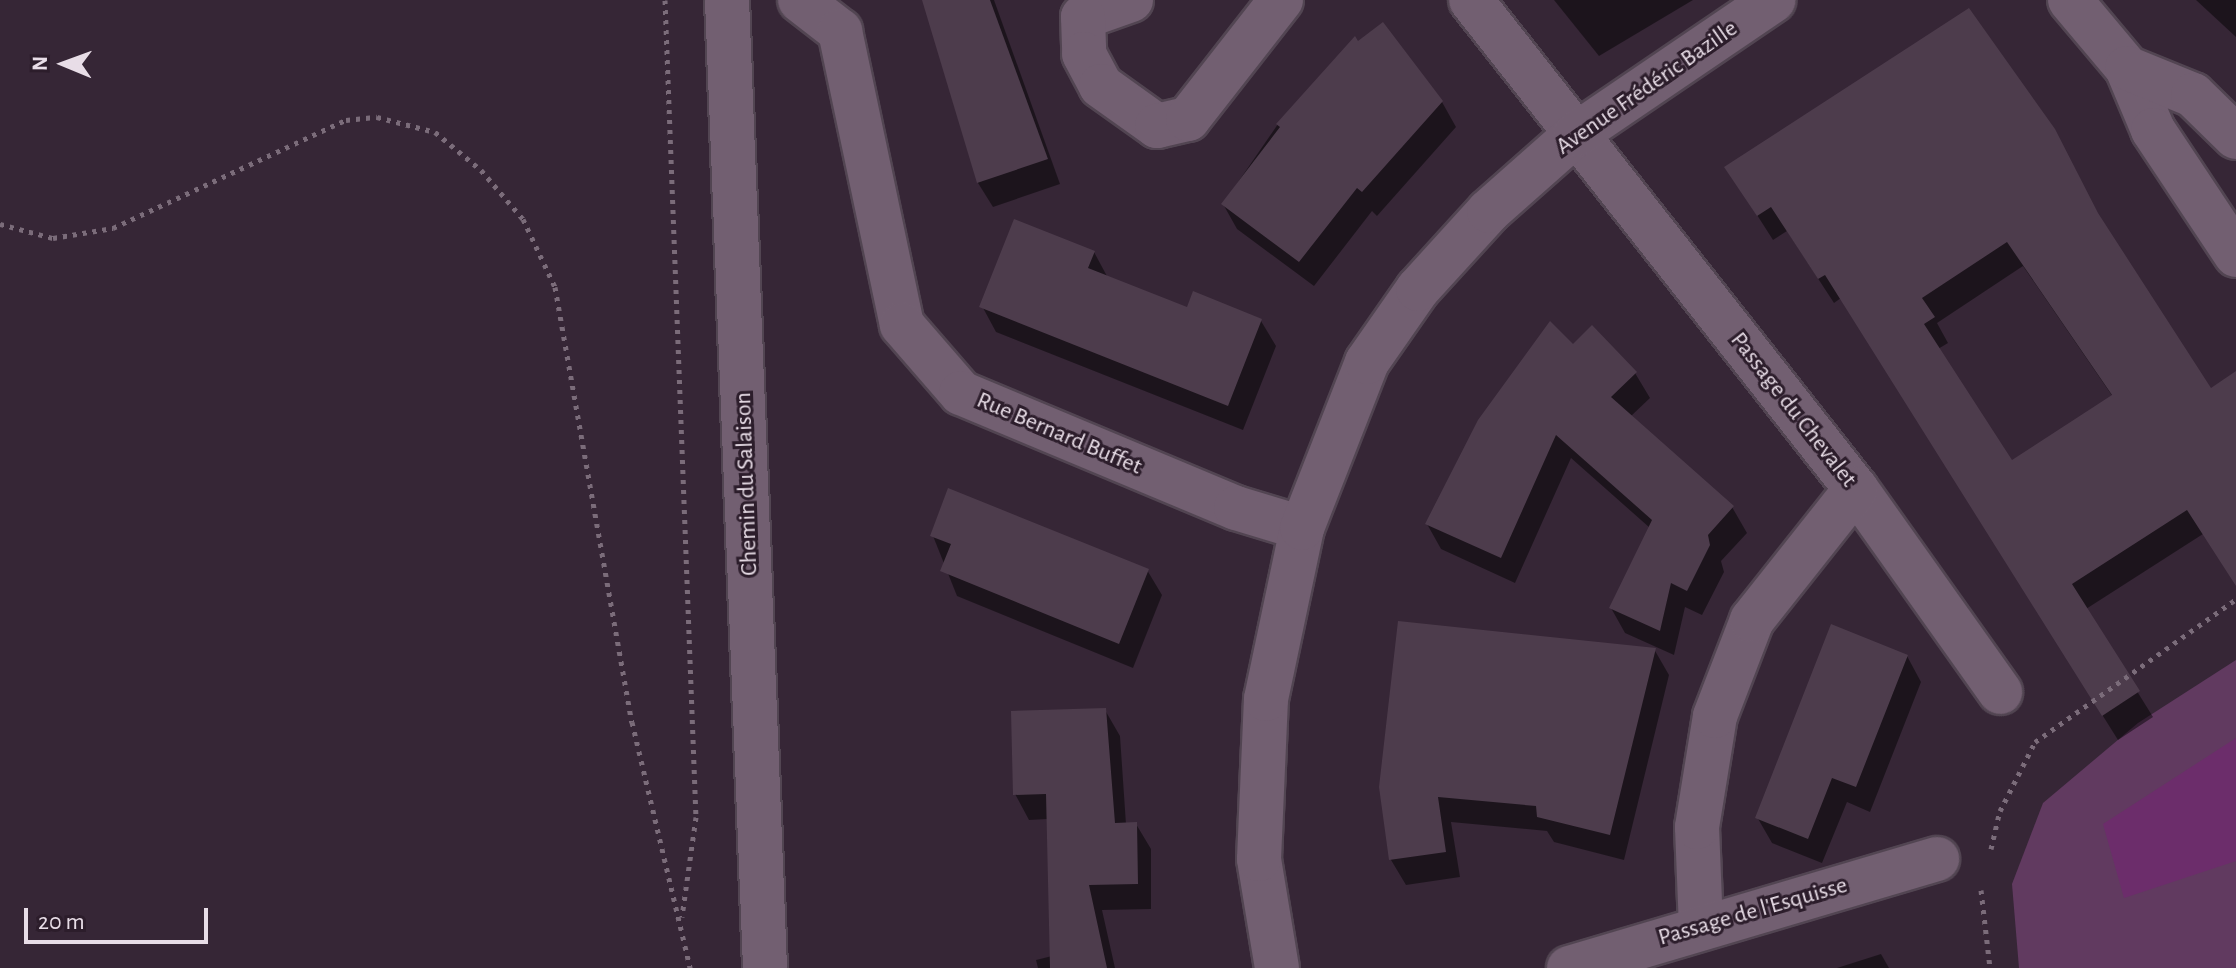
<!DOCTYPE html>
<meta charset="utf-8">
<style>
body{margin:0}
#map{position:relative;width:2236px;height:968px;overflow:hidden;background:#362636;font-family:"Alegreya Sans",sans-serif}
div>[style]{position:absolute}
.green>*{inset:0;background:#613a60}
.water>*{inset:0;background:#6c2d6b}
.shadow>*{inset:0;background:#0007}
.building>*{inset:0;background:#4d3c4c}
.path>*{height:5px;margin-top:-2.5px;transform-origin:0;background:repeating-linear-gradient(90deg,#7b6c7a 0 4px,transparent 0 10px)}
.roads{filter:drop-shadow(2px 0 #524552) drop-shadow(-2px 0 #524552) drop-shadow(0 2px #524552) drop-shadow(0 -2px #524552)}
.minor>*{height:44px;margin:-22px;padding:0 22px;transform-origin:22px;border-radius:22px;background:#725f71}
span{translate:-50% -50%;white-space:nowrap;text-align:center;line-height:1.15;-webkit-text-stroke:6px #2c1d2b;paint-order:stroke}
.street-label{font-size:24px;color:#e8dde7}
.north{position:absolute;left:24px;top:24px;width:80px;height:80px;-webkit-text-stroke:6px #2c1d2b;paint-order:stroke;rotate:271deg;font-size:22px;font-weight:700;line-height:32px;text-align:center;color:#e8dde7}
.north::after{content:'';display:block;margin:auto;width:28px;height:36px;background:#e8dde7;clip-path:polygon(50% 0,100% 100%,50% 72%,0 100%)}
.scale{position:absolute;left:24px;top:908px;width:184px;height:36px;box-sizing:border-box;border:4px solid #e8dde7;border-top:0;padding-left:10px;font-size:24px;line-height:28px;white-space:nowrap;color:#e8dde7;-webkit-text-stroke:6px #2c1d2b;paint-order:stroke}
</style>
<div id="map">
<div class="green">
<div style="clip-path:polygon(2236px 660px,2236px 968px,2019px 968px,2012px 884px,2043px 803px,2138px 723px)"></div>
</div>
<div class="water">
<div style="clip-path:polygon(2236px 738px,2236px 861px,2124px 898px,2103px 824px)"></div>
</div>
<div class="shadow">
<div style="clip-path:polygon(924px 0,994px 0,1060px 184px,993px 207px,978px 183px)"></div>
<div style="clip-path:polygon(1554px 0,1693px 0,1599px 56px)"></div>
<div style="clip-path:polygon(2196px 0,2236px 0,2236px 37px)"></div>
<div style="clip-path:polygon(1442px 102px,1456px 127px,1377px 216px,1372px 211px,1314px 286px,1237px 229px,1223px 204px,1278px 124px)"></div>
<div style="clip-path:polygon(evenodd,1727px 168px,2105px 227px,2211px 390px,2236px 413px,2236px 562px,2203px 534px,2086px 609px,2153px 717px,2118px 740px,1841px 298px,1834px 303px,1787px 231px,1773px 240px,1727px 168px,2023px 266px,2113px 397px,2011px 463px,1938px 349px,1948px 343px,1937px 323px,2023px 266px)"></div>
<div style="clip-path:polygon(1094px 252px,1108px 278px,1188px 310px,1261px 321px,1276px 346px,1243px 430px,996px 332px,982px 306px)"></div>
<div style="clip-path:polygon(1573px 347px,1635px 373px,1650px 398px,1630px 417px,1732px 507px,1747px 533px,1721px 561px,1724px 572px,1702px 615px,1685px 607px,1674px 655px,1625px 633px,1611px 608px,1650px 528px,1571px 458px,1515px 583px,1441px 549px,1427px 524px)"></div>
<div style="clip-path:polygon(933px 536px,1147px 570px,1162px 595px,1133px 668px,957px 596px)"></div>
<div style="clip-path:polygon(1654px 649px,1669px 675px,1624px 860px,1554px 842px,1547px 831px,1451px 822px,1460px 877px,1406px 885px,1391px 860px,1381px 787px)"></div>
<div style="clip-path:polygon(1907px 656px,1921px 682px,1870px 812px,1847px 802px,1822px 863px,1772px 843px,1757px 817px)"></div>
<div style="clip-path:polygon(1105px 710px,1120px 736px,1126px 824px,1136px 824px,1151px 849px,1151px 909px,1102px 910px,1115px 968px,1038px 968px,1036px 960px,1052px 956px,1048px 819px,1029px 820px,1015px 794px)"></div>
<div style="clip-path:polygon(1881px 954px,1889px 968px,1837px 968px)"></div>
</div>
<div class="building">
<div style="clip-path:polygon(922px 0,990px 0,1048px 159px,977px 183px)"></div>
<div style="clip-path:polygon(evenodd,1969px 8px,2055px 129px,2098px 213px,2211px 388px,2236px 371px,2236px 586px,2187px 510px,2072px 584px,2140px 691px,2102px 716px,1825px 275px,1818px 279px,1771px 207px,1757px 216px,1724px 167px,1969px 8px,2007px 242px,2112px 395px,2012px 460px,1924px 324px,1935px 317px,1922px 298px,2007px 242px)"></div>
<div style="clip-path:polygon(1383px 22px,1443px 101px,1362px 192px,1357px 188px,1299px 262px,1221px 204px,1280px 127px,1276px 124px,1355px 36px,1358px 41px)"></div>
<div style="clip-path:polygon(1014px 219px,1095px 251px,1088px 268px,1187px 307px,1193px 291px,1262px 319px,1228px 406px,979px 307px)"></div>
<div style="clip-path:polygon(1550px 321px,1573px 344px,1592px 325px,1637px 372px,1611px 397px,1734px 506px,1708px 535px,1710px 545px,1687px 591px,1671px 583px,1660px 631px,1609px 608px,1652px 520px,1556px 435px,1501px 558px,1425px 524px,1478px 420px)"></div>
<div style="clip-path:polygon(948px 488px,1149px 569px,1119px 644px,940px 571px,951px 544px,930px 536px)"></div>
<div style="clip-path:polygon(1398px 621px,1656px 648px,1610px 835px,1537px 817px,1536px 806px,1438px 797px,1446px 852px,1389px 860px,1379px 787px)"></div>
<div style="clip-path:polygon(1831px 624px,1908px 655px,1856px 787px,1832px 778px,1808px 839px,1755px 818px)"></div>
<div style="clip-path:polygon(1106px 708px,1115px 823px,1137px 822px,1138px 884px,1089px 885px,1107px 968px,1050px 968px,1046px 794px,1013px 795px,1011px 711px)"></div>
</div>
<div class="path">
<div style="left:665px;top:0;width:818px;rotate:87.83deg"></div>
<div style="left:696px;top:817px;width:101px;rotate:98deg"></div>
<div style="left:0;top:224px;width:55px;rotate:14.8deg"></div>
<div style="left:53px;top:238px;width:61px;rotate:-9.5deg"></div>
<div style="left:113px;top:228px;width:257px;rotate:-24.9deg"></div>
<div style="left:346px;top:120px;width:31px;rotate:-6deg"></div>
<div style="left:377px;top:117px;width:60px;rotate:14.5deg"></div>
<div style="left:435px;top:132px;width:60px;rotate:39.6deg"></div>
<div style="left:481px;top:170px;width:65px;rotate:49.4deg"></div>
<div style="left:523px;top:219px;width:75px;rotate:64.8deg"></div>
<div style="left:555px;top:287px;width:442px;rotate:80deg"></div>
<div style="left:632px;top:722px;width:253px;rotate:76.7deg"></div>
<div style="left:1991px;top:849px;width:39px;rotate:-77deg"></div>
<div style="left:2000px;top:811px;width:77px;rotate:-63.1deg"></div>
<div style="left:2035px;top:742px;width:247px;rotate:-35.4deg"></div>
<div style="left:1981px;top:890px;width:79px;rotate:83.4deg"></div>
</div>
<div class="roads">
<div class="minor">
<div style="left:727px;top:0;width:969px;rotate:87.75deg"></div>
<div style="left:800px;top:0;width:51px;rotate:37.8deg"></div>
<div style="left:840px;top:31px;width:300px;rotate:78.1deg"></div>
<div style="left:902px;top:325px;width:90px;rotate:49.1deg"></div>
<div style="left:961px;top:393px;width:298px;rotate:22.7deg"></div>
<div style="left:1236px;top:508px;width:69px;rotate:16.9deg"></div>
<div style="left:1131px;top:0;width:51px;rotate:160.5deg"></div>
<div style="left:1083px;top:17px;width:37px;rotate:88deg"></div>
<div style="left:1084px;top:54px;width:36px;rotate:62deg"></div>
<div style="left:1101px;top:86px;width:69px;rotate:35.5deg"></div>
<div style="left:1157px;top:126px;width:32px;rotate:-13deg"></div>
<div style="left:1188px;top:119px;width:151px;rotate:-52deg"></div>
<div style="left:1471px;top:0;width:622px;rotate:51.79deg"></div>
<div style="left:1856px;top:489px;width:249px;rotate:54.6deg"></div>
<div style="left:2070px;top:0;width:89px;rotate:50deg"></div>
<div style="left:2127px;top:68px;width:67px;rotate:67.2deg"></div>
<div style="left:2153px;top:130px;width:150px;rotate:56.4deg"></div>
<div style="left:2127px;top:68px;width:71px;rotate:22.2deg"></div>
<div style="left:2193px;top:95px;width:60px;rotate:44.3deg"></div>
<div style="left:1701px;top:927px;width:100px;rotate:-92.3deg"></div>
<div style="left:1697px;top:827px;width:112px;rotate:-80.8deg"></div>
<div style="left:1715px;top:716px;width:103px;rotate:-68.9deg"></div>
<div style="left:1752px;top:620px;width:167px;rotate:-51.6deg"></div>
<div style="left:1277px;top:968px;width:110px;rotate:-99.4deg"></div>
<div style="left:1259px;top:859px;width:160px;rotate:-87.5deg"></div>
<div style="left:1266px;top:699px;width:175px;rotate:-78.1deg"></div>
<div style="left:1302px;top:528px;width:178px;rotate:-68.6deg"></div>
<div style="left:1367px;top:362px;width:89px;rotate:-55.1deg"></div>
<div style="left:1418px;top:289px;width:105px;rotate:-47.7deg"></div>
<div style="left:1489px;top:211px;width:115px;rotate:-41.5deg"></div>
<div style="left:1575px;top:135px;width:240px;rotate:-34.2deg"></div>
<div style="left:1569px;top:968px;width:384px;rotate:-16.5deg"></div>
</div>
</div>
<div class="street-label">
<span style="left:1647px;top:88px;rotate:-35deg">Avenue Frédéric Bazille</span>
<span style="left:1793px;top:410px;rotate:52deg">Passage du Chevalet</span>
<span style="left:1059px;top:434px;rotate:23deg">Rue Bernard Buffet</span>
<span style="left:747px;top:484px;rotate:-92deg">Chemin du Salaison</span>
<span style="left:1753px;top:912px;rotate:-16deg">Passage de l'Esquisse</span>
</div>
<div class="north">N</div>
<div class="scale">20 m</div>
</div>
